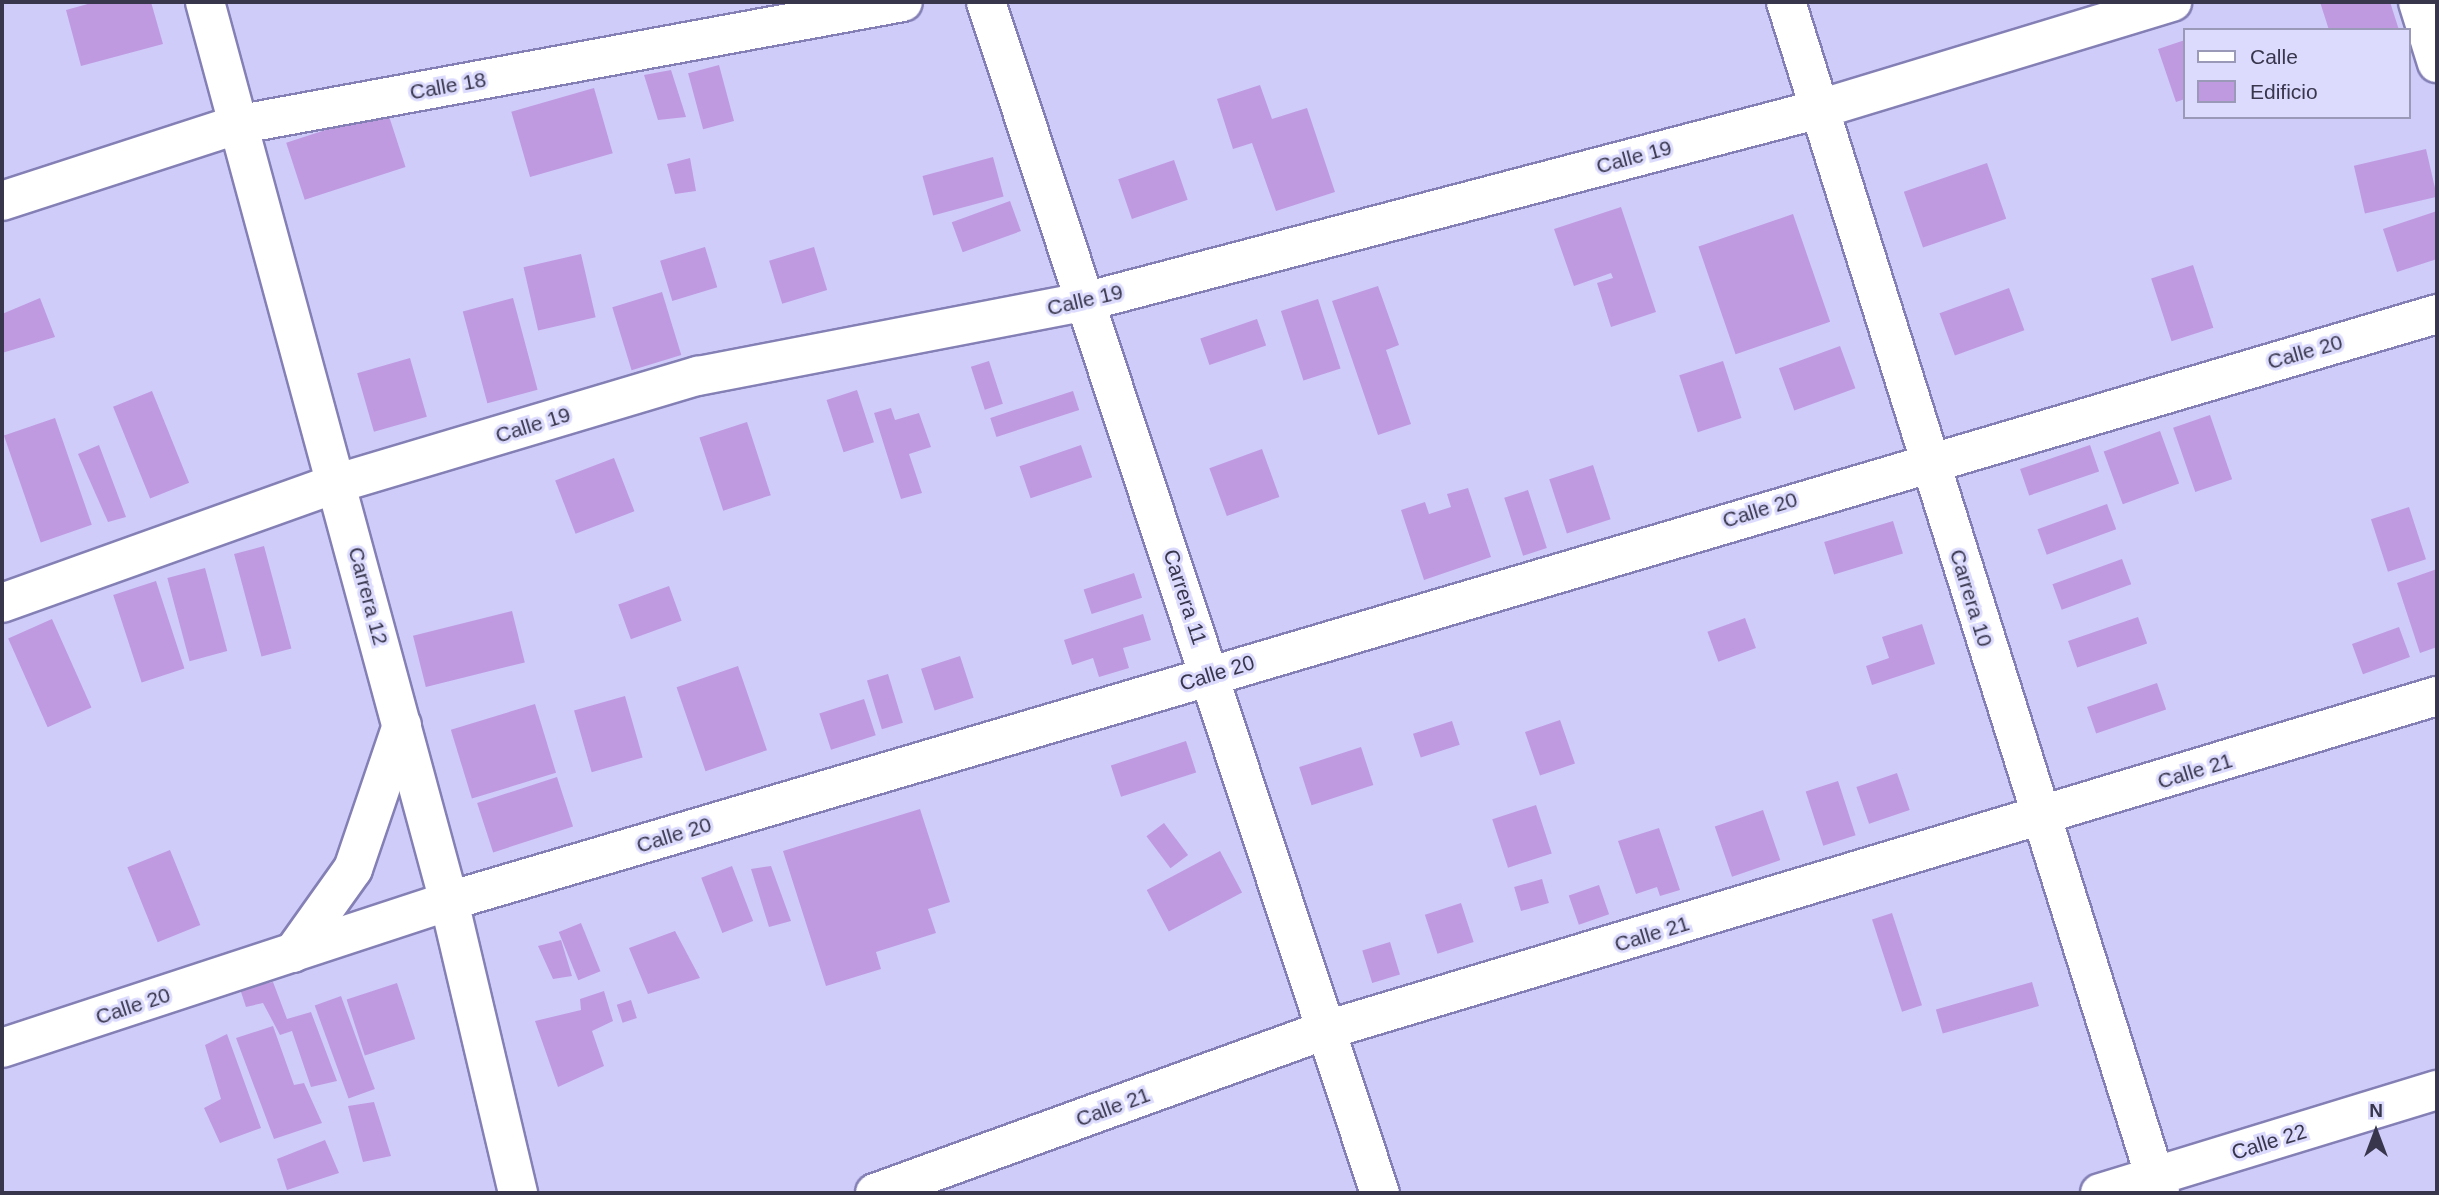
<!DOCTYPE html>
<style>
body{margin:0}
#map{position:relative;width:2439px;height:1195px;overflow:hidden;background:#cfccfa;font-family:Helvetica,sans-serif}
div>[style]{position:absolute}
.building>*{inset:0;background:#bf9ae1;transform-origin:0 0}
.roads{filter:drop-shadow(2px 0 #8480b5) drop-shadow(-2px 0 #8480b5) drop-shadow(0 2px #8480b5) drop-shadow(0 -2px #8480b5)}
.minor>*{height:38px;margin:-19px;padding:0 19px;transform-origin:19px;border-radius:19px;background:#fff}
span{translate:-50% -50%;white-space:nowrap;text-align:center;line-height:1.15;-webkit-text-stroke:6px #dcdbfe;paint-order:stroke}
.street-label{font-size:21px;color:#38364d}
.frame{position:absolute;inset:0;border:4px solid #38364d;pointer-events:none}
.legend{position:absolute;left:2183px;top:28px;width:228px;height:91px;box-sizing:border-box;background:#dcdbfe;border:2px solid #9a99b7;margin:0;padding:9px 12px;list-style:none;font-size:21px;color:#38364d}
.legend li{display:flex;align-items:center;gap:14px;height:35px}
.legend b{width:35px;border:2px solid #9a99b7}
.north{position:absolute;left:2341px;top:1097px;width:70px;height:70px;-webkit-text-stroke:5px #dcdbfe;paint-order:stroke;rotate:0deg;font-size:19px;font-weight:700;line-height:28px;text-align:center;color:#38364d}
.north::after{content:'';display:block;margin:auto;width:24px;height:32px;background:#38364d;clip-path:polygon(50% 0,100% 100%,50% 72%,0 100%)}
</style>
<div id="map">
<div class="building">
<div style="clip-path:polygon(95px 2px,151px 2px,163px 44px,81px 66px,66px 10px)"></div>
<div style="clip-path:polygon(2320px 2px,2390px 2px,2399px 30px,2329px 30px)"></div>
<div style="clip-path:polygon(2185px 40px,2185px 99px,2176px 102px,2158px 49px)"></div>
<div style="left:719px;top:65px;width:58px;height:32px;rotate:75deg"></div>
<div style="clip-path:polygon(671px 70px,686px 117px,658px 120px,644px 75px)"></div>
<div style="clip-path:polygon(1260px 85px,1272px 119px,1307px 108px,1335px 192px,1276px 211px,1252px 143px,1233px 149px,1217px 99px)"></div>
<div style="left:594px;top:88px;width:68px;height:86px;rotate:74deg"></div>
<div style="left:387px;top:110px;width:60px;height:106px;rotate:72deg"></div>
<div style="left:2426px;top:149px;width:49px;height:74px;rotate:77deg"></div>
<div style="left:993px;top:157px;width:41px;height:73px;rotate:75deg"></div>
<div style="clip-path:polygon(690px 158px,696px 191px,675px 194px,667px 164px)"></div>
<div style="left:1174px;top:160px;width:42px;height:59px;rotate:71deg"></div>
<div style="left:1987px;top:163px;width:59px;height:88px;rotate:71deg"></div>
<div style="left:1010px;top:201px;width:32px;height:62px;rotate:70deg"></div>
<div style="clip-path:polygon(1621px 207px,1656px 312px,1611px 327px,1597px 283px,1613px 278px,1611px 273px,1574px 286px,1554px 229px)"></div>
<div style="clip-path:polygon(2437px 211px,2437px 259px,2397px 272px,2383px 229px)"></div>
<div style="left:1793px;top:214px;width:114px;height:100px;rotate:71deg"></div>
<div style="left:705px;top:247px;width:42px;height:47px;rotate:73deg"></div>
<div style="left:814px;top:247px;width:45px;height:47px;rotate:73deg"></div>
<div style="left:581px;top:254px;width:65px;height:59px;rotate:77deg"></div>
<div style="left:2193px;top:265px;width:66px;height:44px;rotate:72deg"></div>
<div style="clip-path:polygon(1378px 286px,1399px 345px,1386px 350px,1411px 424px,1378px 435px,1332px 301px)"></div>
<div style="left:2009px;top:288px;width:45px;height:74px;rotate:70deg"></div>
<div style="left:662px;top:292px;width:66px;height:52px;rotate:73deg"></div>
<div style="clip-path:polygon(40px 298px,55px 337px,2px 353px,2px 314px)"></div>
<div style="left:513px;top:298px;width:95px;height:52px;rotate:75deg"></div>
<div style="left:1318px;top:299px;width:73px;height:39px;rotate:72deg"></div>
<div style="left:1257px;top:319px;width:28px;height:60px;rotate:71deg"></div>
<div style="left:1840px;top:346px;width:45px;height:65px;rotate:70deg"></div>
<div style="left:410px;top:358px;width:61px;height:55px;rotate:74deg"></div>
<div style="left:989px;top:361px;width:45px;height:19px;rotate:72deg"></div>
<div style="left:1723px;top:361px;width:60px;height:46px;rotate:72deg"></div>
<div style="left:857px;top:390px;width:55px;height:32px;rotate:72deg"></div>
<div style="left:152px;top:391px;width:99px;height:42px;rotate:68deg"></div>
<div style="left:1073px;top:391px;width:20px;height:87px;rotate:72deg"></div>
<div style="clip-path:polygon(891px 408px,895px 420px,919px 413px,931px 447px,909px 454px,922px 493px,901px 499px,874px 413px)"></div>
<div style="left:2210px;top:415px;width:68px;height:39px;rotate:71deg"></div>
<div style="left:55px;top:418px;width:113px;height:54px;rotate:71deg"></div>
<div style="left:747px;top:422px;width:77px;height:50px;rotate:72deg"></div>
<div style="left:2160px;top:431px;width:56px;height:60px;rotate:70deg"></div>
<div style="clip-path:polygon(99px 445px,126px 517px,108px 522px,78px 454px)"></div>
<div style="left:1081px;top:445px;width:34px;height:65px;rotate:71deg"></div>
<div style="left:2090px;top:445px;width:28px;height:74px;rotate:71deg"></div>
<div style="left:1262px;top:449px;width:51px;height:56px;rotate:70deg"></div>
<div style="left:614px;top:458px;width:57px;height:63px;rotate:69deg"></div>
<div style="left:1593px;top:465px;width:57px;height:46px;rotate:72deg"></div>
<div style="clip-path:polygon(1468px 488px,1491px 557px,1424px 580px,1401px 510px,1425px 502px,1429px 514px,1451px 507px,1447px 494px)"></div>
<div style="left:1528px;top:490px;width:61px;height:25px;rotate:72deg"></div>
<div style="left:2107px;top:504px;width:27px;height:74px;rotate:70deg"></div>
<div style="left:2409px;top:507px;width:55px;height:40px;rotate:72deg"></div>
<div style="left:1893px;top:521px;width:34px;height:72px;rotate:73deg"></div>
<div style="left:264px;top:546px;width:106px;height:31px;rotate:75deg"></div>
<div style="left:2122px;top:559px;width:27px;height:74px;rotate:70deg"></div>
<div style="left:205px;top:568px;width:86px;height:39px;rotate:75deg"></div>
<div style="clip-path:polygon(2437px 569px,2437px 647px,2420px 653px,2397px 583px)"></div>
<div style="left:1134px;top:573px;width:26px;height:53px;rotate:72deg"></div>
<div style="left:156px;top:581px;width:92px;height:45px;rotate:72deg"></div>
<div style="left:669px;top:586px;width:37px;height:54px;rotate:70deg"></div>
<div style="left:512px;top:611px;width:53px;height:102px;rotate:76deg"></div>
<div style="clip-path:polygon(1143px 614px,1151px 640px,1123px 648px,1129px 668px,1099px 677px,1093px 658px,1072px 665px,1064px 640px)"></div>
<div style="left:2138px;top:617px;width:28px;height:74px;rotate:71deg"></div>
<div style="left:1745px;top:618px;width:32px;height:40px;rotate:70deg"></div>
<div style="left:52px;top:619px;width:97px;height:48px;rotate:66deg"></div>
<div style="clip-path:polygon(1922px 624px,1935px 664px,1872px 685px,1866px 666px,1889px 658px,1882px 637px)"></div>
<div style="left:2399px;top:627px;width:32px;height:50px;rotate:70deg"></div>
<div style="left:960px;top:656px;width:44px;height:41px;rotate:72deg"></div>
<div style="left:738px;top:666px;width:89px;height:65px;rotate:71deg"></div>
<div style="left:888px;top:674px;width:51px;height:22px;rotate:73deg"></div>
<div style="left:2157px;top:683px;width:28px;height:74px;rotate:71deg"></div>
<div style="left:625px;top:696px;width:64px;height:53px;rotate:74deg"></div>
<div style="left:864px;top:699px;width:38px;height:47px;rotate:72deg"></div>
<div style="left:535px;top:704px;width:72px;height:88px;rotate:73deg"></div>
<div style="left:1560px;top:720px;width:46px;height:37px;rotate:71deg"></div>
<div style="left:1452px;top:721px;width:25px;height:41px;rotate:72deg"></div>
<div style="left:1186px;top:741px;width:33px;height:79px;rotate:72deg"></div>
<div style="left:1361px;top:747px;width:40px;height:65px;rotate:72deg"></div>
<div style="left:1897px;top:773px;width:39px;height:43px;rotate:71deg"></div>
<div style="left:557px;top:777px;width:52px;height:84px;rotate:72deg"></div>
<div style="left:1838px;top:781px;width:57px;height:34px;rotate:72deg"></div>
<div style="left:1536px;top:805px;width:51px;height:46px;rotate:72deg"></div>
<div style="clip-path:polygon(920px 809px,950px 902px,928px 909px,936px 933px,876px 952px,881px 969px,826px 986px,783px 851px)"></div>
<div style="left:1763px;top:810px;width:53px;height:51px;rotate:71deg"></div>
<div style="left:1164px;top:823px;width:40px;height:22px;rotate:53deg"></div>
<div style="clip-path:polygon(1659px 828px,1680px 890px,1660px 896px,1657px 887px,1636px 894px,1618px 841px)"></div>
<div style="left:170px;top:850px;width:81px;height:46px;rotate:68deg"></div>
<div style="left:1220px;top:851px;width:47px;height:83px;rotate:62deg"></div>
<div style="left:732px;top:866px;width:59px;height:33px;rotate:69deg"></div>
<div style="clip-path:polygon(771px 866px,791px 921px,769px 927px,751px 869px)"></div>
<div style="left:1542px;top:879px;width:25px;height:29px;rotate:74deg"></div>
<div style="left:1599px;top:885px;width:31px;height:32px;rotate:71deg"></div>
<div style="left:1461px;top:903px;width:41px;height:38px;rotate:72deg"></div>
<div style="left:1892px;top:913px;width:97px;height:21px;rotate:72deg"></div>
<div style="left:581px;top:923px;width:52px;height:24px;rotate:68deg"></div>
<div style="clip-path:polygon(675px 931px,700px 978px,648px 994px,629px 948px)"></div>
<div style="clip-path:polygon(561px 940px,572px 976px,553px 979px,538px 946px)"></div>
<div style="left:1390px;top:942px;width:34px;height:29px;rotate:73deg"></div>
<div style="clip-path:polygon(273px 982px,287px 1019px,311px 1012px,337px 1081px,311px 1087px,292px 1031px,280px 1035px,263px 1003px,246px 1007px,240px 989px)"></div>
<div style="left:2032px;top:982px;width:25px;height:100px;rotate:74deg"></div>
<div style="left:397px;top:983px;width:59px;height:53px;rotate:72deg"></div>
<div style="clip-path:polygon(604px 991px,613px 1021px,592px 1031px,604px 1066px,558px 1087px,535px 1021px,581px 1010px,580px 999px)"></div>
<div style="left:341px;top:996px;width:99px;height:28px;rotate:70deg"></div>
<div style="left:631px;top:1000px;width:19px;height:15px;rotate:72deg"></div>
<div style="clip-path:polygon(273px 1026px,294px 1085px,304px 1083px,322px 1123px,274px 1139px,236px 1038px)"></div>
<div style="clip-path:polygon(227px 1034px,261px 1128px,220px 1143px,204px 1108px,221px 1099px,205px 1045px)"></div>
<div style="clip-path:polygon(374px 1102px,391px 1156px,363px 1162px,348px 1106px)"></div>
<div style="clip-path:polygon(325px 1140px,339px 1173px,287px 1190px,277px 1159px)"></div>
</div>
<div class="roads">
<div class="minor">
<div style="left:205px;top:2px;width:932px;rotate:74.82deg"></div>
<div style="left:449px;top:901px;width:300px;rotate:76.7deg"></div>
<div style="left:986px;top:2px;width:1254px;rotate:71.7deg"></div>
<div style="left:1786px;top:2px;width:1248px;rotate:72.57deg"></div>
<div style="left:2418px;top:2px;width:64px;rotate:72.7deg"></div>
<div style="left:2px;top:201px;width:246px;rotate:-18deg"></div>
<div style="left:236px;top:125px;width:678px;rotate:-10.45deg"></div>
<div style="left:2px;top:603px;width:357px;rotate:-19.7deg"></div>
<div style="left:338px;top:483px;width:376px;rotate:-16.6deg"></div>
<div style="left:698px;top:376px;width:397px;rotate:-10.9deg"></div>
<div style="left:1088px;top:301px;width:760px;rotate:-14.71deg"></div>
<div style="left:1823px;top:108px;width:365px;rotate:-16.9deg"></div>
<div style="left:293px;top:953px;width:103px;rotate:-54.5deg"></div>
<div style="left:353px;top:869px;width:152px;rotate:-71.2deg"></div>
<div style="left:2px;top:1048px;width:471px;rotate:-18.2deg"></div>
<div style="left:449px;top:901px;width:2073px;rotate:-16.45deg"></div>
<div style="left:875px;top:1193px;width:476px;rotate:-19.9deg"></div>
<div style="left:1323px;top:1031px;width:1163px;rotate:-16.74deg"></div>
<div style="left:2100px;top:1193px;width:352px;rotate:-17deg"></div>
</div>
</div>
<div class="street-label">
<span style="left:448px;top:86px;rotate:-10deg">Calle 18</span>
<span style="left:1634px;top:157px;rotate:-15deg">Calle 19</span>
<span style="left:1085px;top:300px;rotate:-13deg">Calle 19</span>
<span style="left:2305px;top:352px;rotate:-16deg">Calle 20</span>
<span style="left:533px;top:425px;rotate:-17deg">Calle 19</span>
<span style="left:1760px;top:510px;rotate:-17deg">Calle 20</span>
<span style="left:368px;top:596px;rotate:75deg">Carrera 12</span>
<span style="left:1185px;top:597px;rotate:72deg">Carrera 11</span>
<span style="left:1971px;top:598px;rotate:73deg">Carrera 10</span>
<span style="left:1217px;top:673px;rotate:-17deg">Calle 20</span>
<span style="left:2195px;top:771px;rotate:-17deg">Calle 21</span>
<span style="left:674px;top:835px;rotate:-17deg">Calle 20</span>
<span style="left:1652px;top:934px;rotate:-17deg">Calle 21</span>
<span style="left:133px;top:1006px;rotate:-18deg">Calle 20</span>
<span style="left:1113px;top:1107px;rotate:-20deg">Calle 21</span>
<span style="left:2269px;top:1142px;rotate:-17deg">Calle 22</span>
</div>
<div class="frame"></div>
<ul class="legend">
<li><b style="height:9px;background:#fff"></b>Calle</li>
<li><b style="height:19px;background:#bf9ae1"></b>Edificio</li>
</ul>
<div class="north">N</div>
</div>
